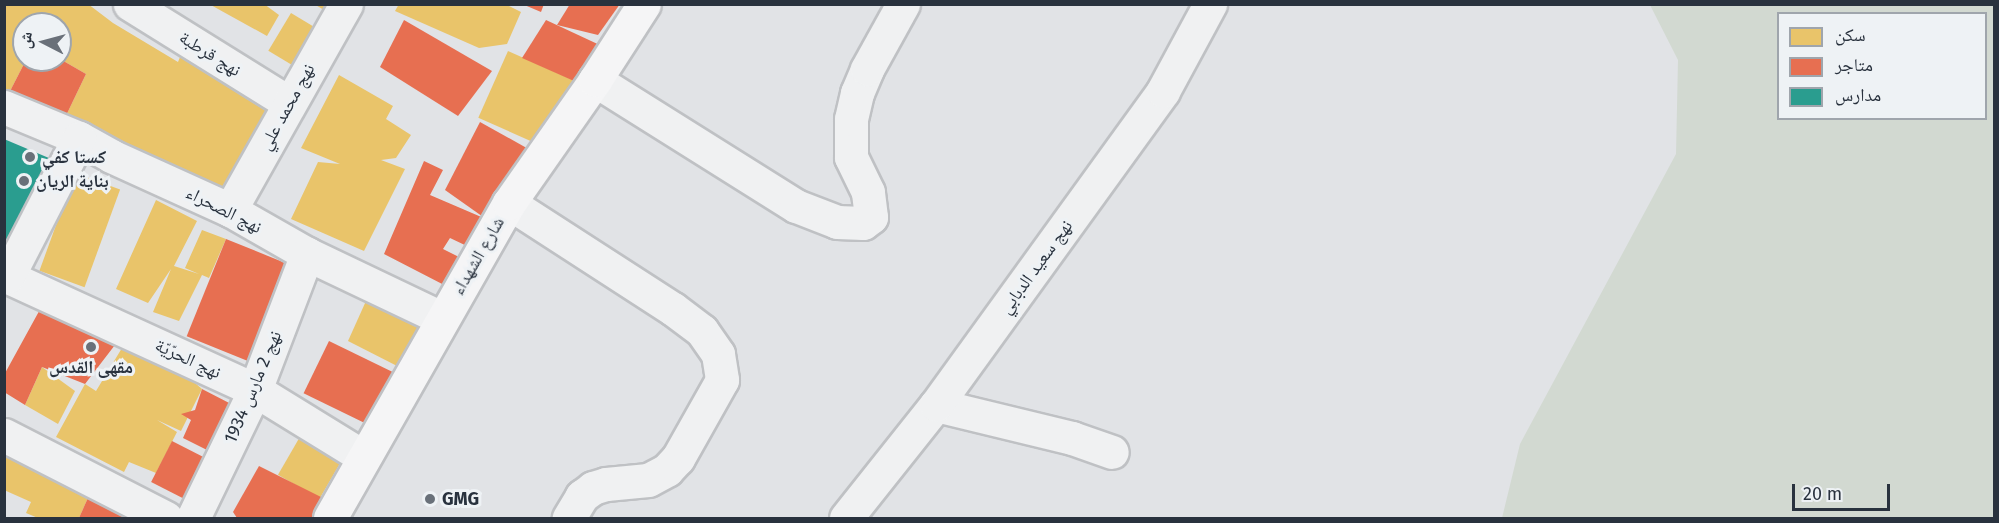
<!DOCTYPE html>
<meta charset="utf-8">
<style>
body{margin:0}
#map{position:relative;width:1999px;height:523px;overflow:hidden;background:#e1e3e6;font-family:"Fira Sans","Noto Naskh Arabic",sans-serif}
div>[style]{position:absolute}
.green>*{inset:0;background:#d2d9d1}
.homes>*{inset:0;background:#e9c46a;transform-origin:0 0}
.shops>*{inset:0;background:#e76f51;transform-origin:0 0}
.schools>*{inset:0;background:#2a9d8f}
.roads{filter:drop-shadow(2px 0 #bfc1c4) drop-shadow(-2px 0 #bfc1c4) drop-shadow(0 2px #bfc1c4) drop-shadow(0 -2px #bfc1c4)}
.minor>*{height:33px;margin:-16.5px;padding:0 16.5px;transform-origin:16.5px;border-radius:16.5px;background:#f0f1f2}
.major>*{height:33px;margin:-16.5px;padding:0 16.5px;transform-origin:16.5px;border-radius:16.5px;background:#f5f5f6}
.dots>*{width:16px;height:16px;translate:-50% -50%;box-sizing:border-box;border:3px solid #eef2f5;border-radius:50%}
span{translate:-50% -50%;white-space:nowrap;text-align:center;line-height:1.15;-webkit-text-stroke:6px #eef2f5;paint-order:stroke}
.street-label{font-size:18px;color:#29323e}
.poi-label{font-size:18px;color:#29323e;font-weight:700}
.left{translate:0 -50%;text-align:left}
.frame{position:absolute;inset:0;border:6px solid #29323e;pointer-events:none}
.legend{position:absolute;left:1777px;top:12px;width:210px;height:108px;box-sizing:border-box;background:#eef2f5;border:2px solid #9fa5ac;margin:0;padding:8px 10px;list-style:none;font-size:18px;color:#29323e}
.legend li{display:flex;align-items:center;gap:12px;height:30px}
.legend b{width:30px;border:2px solid #9fa5ac}
.north{position:absolute;left:12px;top:12px;width:60px;height:60px;box-sizing:border-box;background:#eef2f5;border:2px solid #9fa5ac;border-radius:50%;rotate:276deg;font-size:16px;font-weight:700;line-height:24px;text-align:center;color:#29323e}
.north::after{content:'';display:block;margin:auto;width:21px;height:27px;background:#697079;clip-path:polygon(50% 0,100% 100%,50% 72%,0 100%)}
.scale{position:absolute;left:1792px;top:484px;width:98px;height:27px;box-sizing:border-box;border:3px solid #29323e;border-top:0;padding-left:8px;font-size:18px;line-height:21px;white-space:nowrap;color:#29323e;-webkit-text-stroke:4px #eef2f5;paint-order:stroke}
</style>
<div id="map">
<div class="green">
<div style="clip-path:polygon(evenodd,1650px 5px,1994px 5px,1994px 518px,1502px 518px,1520px 444px,1676px 154px,1678px 60px,1650px 5px,1778px 14px,1986px 14px,1986px 118px,1778px 118px,1778px 14px)"></div>
</div>
<div class="homes">
<div style="clip-path:polygon(4px 4px,88px 4px,113px 23px,178px 62px,180px 57px,271px 114px,227px 203px,62px 124px,86px 74px,60px 59px,60px 24px,24px 24px,26px 60px,7px 97px,4px 96px)"></div>
<div style="clip-path:polygon(209px 4px,264px 4px,279px 15px,267px 36px)"></div>
<div style="clip-path:polygon(314px 4px,334px 4px,329px 13px)"></div>
<div style="clip-path:polygon(399px 4px,505px 4px,521px 12px,507px 44px,479px 48px,395px 11px)"></div>
<div style="left:291px;top:13px;width:33px;height:44px;rotate:31deg"></div>
<div style="left:508px;top:51px;width:72px;height:73px;rotate:24deg"></div>
<div style="clip-path:polygon(339px 75px,393px 106px,386px 119px,411px 135px,396px 158px,381px 160px,405px 169px,364px 251px,291px 219px,318px 162px,340px 164px,301px 148px)"></div>
<div style="left:75px;top:173px;width:48px;height:104px;rotate:20deg"></div>
<div style="clip-path:polygon(156px 200px,197px 221px,174px 266px,199px 274px,185px 268px,202px 230px,226px 239px,209px 278px,202px 275px,179px 321px,153px 312px,171px 269px,148px 303px,116px 289px)"></div>
<div style="clip-path:polygon(366px 301px,427px 327px,403px 369px,348px 341px)"></div>
<div style="clip-path:polygon(125px 343px,181px 371px,202px 389px,181px 431px,157px 420px,177px 432px,156px 473px,129px 462px,124px 472px,56px 437px,85px 384px,96px 391px)"></div>
<div style="clip-path:polygon(42px 367px,75px 391px,58px 424px,25px 405px)"></div>
<div style="left:301px;top:435px;width:48px;height:46px;rotate:30deg"></div>
<div style="clip-path:polygon(4px 451px,91px 491px,79px 518px,38px 518px,26px 513px,31px 502px,4px 490px)"></div>
</div>
<div class="shops">
<div style="clip-path:polygon(522px 4px,544px 4px,541px 12px)"></div>
<div style="clip-path:polygon(570px 4px,620px 4px,598px 35px,557px 25px)"></div>
<div style="clip-path:polygon(404px 20px,492px 71px,458px 116px,380px 67px)"></div>
<div style="clip-path:polygon(546px 20px,604px 47px,574px 81px,522px 58px)"></div>
<div style="clip-path:polygon(60px 59px,86px 74px,62px 124px,7px 97px,26px 60px)"></div>
<div style="clip-path:polygon(480px 122px,532px 151px,486px 219px,445px 190px)"></div>
<div style="clip-path:polygon(424px 161px,443px 170px,430px 195px,486px 219px,469px 247px,450px 238px,443px 249px,465px 260px,448px 287px,384px 254px)"></div>
<div style="left:226px;top:239px;width:70px;height:105px;rotate:22deg"></div>
<div style="clip-path:polygon(43px 304px,118px 341px,85px 384px,42px 367px,25px 405px,4px 392px,4px 375px)"></div>
<div style="left:329px;top:341px;width:72px;height:58px;rotate:26deg"></div>
<div style="clip-path:polygon(202px 389px,235px 406px,213px 453px,183px 438px,191px 420px,181px 414px,195px 410px)"></div>
<div style="left:172px;top:441px;width:44px;height:46px;rotate:27deg"></div>
<div style="clip-path:polygon(259px 466px,323px 498px,313px 518px,237px 518px,233px 512px)"></div>
<div style="clip-path:polygon(91px 491px,143px 518px,79px 518px)"></div>
</div>
<div class="schools">
<div style="clip-path:polygon(4px 139px,56px 161px,4px 246px)"></div>
</div>
<div class="roads">
<div class="minor">
<div style="left:130px;top:4px;width:187px;rotate:31.9deg"></div>
<div style="left:595px;top:80px;width:237px;rotate:32.1deg"></div>
<div style="left:796px;top:206px;width:44px;rotate:21.3deg"></div>
<div style="left:837px;top:222px;width:26px;rotate:2deg"></div>
<div style="left:863px;top:223px;width:10px;rotate:-37deg"></div>
<div style="left:871px;top:217px;width:25px;rotate:-97deg"></div>
<div style="left:868px;top:192px;width:39px;rotate:-116deg"></div>
<div style="left:851px;top:157px;width:38px;rotate:-90deg"></div>
<div style="left:851px;top:119px;width:27px;rotate:-77deg"></div>
<div style="left:857px;top:93px;width:26px;rotate:-67deg"></div>
<div style="left:867px;top:69px;width:74px;rotate:-61deg"></div>
<div style="left:4px;top:107px;width:81px;rotate:22.5deg"></div>
<div style="left:79px;top:138px;width:37px;rotate:29deg"></div>
<div style="left:111px;top:156px;width:131px;rotate:24.4deg"></div>
<div style="left:230px;top:210px;width:89px;rotate:29.7deg"></div>
<div style="left:307px;top:254px;width:148px;rotate:25.5deg"></div>
<div style="left:509px;top:203px;width:195px;rotate:32.9deg"></div>
<div style="left:673px;top:309px;width:36px;rotate:37deg"></div>
<div style="left:702px;top:331px;width:28px;rotate:55deg"></div>
<div style="left:718px;top:354px;width:26px;rotate:81deg"></div>
<div style="left:722px;top:380px;width:90px;rotate:119.4deg"></div>
<div style="left:678px;top:458px;width:16px;rotate:133deg"></div>
<div style="left:667px;top:470px;width:21px;rotate:152deg"></div>
<div style="left:648px;top:480px;width:42px;rotate:174.6deg"></div>
<div style="left:606px;top:484px;width:14px;rotate:163deg"></div>
<div style="left:593px;top:488px;width:14px;rotate:144deg"></div>
<div style="left:582px;top:496px;width:26px;rotate:121deg"></div>
<div style="left:230px;top:210px;width:236px;rotate:-60.6deg"></div>
<div style="left:4px;top:275px;width:276px;rotate:24.6deg"></div>
<div style="left:255px;top:390px;width:128px;rotate:31.6deg"></div>
<div style="left:8px;top:276px;width:155px;rotate:-62.8deg"></div>
<div style="left:936px;top:405px;width:140px;rotate:13.6deg"></div>
<div style="left:1072px;top:438px;width:42px;rotate:19.3deg"></div>
<div style="left:4px;top:435px;width:182px;rotate:27.1deg"></div>
<div style="left:193px;top:518px;width:142px;rotate:-64.2deg"></div>
<div style="left:255px;top:390px;width:146px;rotate:-69.1deg"></div>
<div style="left:846px;top:518px;width:144px;rotate:-51.5deg"></div>
<div style="left:936px;top:405px;width:387px;rotate:-54.1deg"></div>
<div style="left:1163px;top:91px;width:99px;rotate:-61.6deg"></div>
</div>
<div class="major">
<div style="left:330px;top:518px;width:362px;rotate:-60.4deg"></div>
<div style="left:509px;top:203px;width:150px;rotate:-55deg"></div>
<div style="left:595px;top:80px;width:90px;rotate:-57.2deg"></div>
</div>
</div>
<div class="dots">
<div style="left:30px;top:157px;background:#697079"></div>
<div style="left:24px;top:181px;background:#697079"></div>
<div style="left:91px;top:347px;background:#697079"></div>
<div style="left:430px;top:499px;background:#697079"></div>
</div>
<div class="street-label">
<span style="left:210px;top:54px;rotate:32deg">نهج قرطبة</span>
<span style="left:287px;top:107px;rotate:-61deg">نهج محمد علي</span>
<span style="left:224px;top:210px;rotate:27deg">نهج الصحراء</span>
<span style="left:478px;top:256px;rotate:-60deg">شارع الشهداء</span>
<span style="left:1036px;top:267px;rotate:-54deg">نهج سعيد الدبابي</span>
<span style="left:188px;top:359px;rotate:25deg">نهج الحرّيّة</span>
<span style="left:253px;top:387px;rotate:-67deg">نهج 2 مارس 1934</span>
</div>
<div class="poi-label">
<span class="left" style="left:42px;top:157px">كستا كفي</span>
<span class="left" style="left:36px;top:181px">بناية الريان</span>
<span style="left:91px;top:367px">مقهى القدس</span>
<span class="left" style="left:442px;top:499px">GMG</span>
</div>
<div class="frame"></div>
<ul class="legend">
<li><b style="height:16px;background:#e9c46a"></b>سكن</li>
<li><b style="height:16px;background:#e76f51"></b>متاجر</li>
<li><b style="height:16px;background:#2a9d8f"></b>مدارس</li>
</ul>
<div class="north">ش</div>
<div class="scale">20 m</div>
</div>
